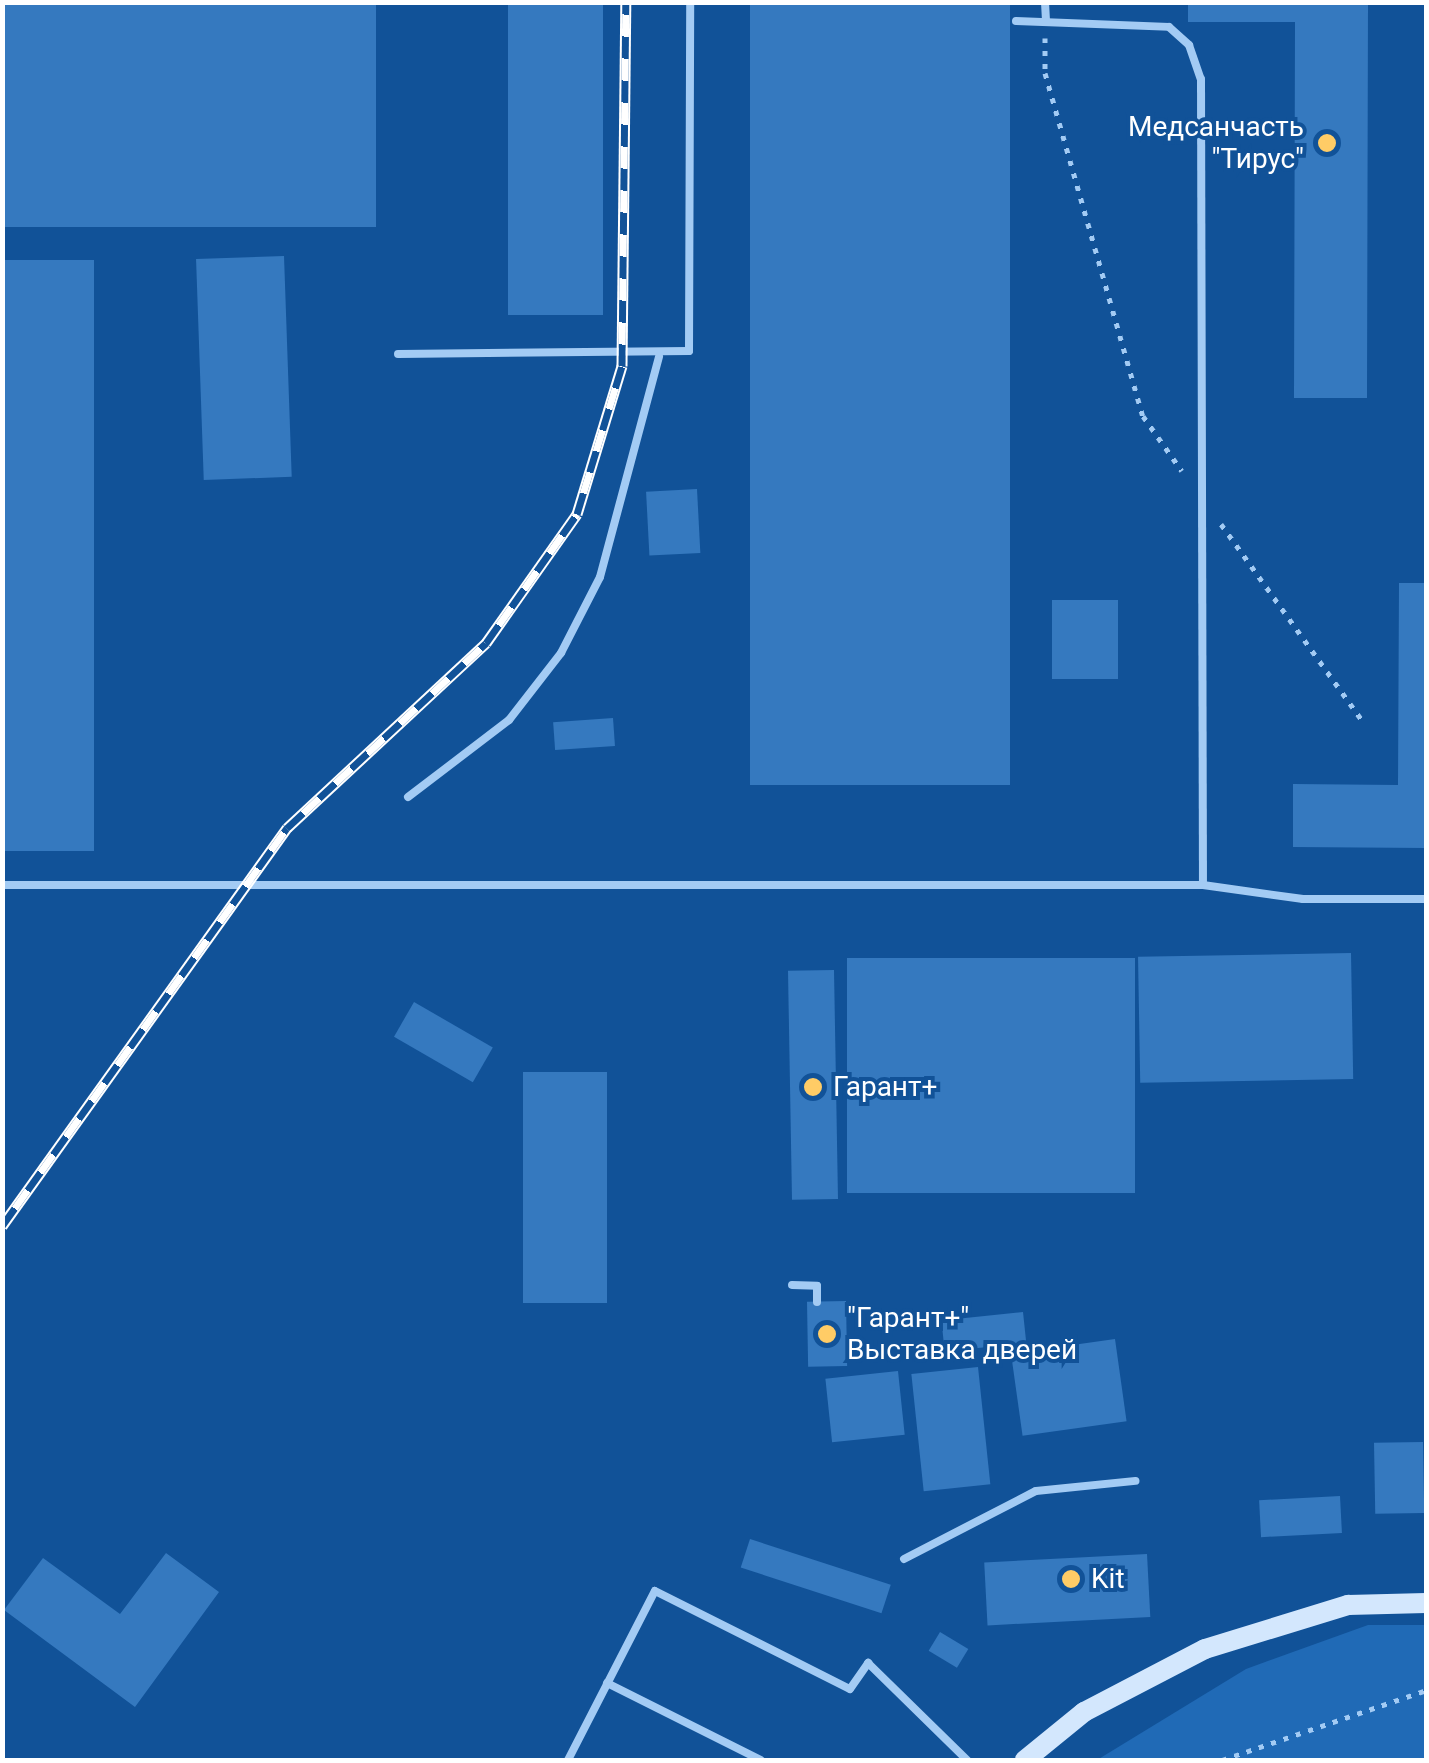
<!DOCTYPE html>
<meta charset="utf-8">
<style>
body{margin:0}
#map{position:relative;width:1429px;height:1763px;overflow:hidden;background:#115298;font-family:Roboto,sans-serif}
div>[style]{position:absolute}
.green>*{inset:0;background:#206ab6}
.building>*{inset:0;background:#3579bf;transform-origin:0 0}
.path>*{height:5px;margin-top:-2.5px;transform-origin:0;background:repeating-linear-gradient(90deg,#a3cbf4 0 5px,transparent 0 13px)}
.lane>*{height:8px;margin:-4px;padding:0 4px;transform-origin:4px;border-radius:4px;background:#a3cbf4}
.secondary>*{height:20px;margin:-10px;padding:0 10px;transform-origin:10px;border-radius:10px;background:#d3e7fd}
.rail>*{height:11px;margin-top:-5.5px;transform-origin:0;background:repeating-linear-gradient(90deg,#115298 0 22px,#fff 0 44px);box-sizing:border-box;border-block:2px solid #fff}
.dots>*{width:28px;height:28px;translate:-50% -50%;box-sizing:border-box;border:5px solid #115298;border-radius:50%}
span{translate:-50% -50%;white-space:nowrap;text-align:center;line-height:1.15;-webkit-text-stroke:8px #115298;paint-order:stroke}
.poi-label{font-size:28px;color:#fff}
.right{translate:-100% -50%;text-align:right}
.left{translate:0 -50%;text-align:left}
.frame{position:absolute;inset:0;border:5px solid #fff;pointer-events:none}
</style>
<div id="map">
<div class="green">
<div style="clip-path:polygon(1368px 1625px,1426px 1625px,1426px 1760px,1097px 1760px,1246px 1669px)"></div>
</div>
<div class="building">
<div style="left:2px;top:2px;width:374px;height:225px"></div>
<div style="left:508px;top:2px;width:95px;height:313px"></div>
<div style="left:750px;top:2px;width:260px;height:783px"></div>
<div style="clip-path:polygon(1188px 2px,1368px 2px,1367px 398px,1294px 398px,1295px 22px,1188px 22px)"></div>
<div style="left:284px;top:256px;width:221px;height:88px;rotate:88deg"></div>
<div style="left:94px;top:260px;width:591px;height:92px;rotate:90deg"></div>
<div style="left:697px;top:489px;width:64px;height:51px;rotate:87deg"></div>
<div style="clip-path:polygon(1399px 583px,1426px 583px,1426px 848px,1293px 847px,1293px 784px,1398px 785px)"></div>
<div style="left:1052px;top:600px;width:66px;height:79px"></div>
<div style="left:613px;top:718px;width:28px;height:60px;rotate:86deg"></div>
<div style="left:1351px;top:953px;width:126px;height:213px;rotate:89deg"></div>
<div style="left:1135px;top:958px;width:235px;height:288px;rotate:90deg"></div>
<div style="left:834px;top:970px;width:229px;height:46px;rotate:89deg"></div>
<div style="left:414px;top:1002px;width:91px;height:40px;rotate:30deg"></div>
<div style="left:523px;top:1072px;width:84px;height:231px"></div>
<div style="left:846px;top:1301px;width:65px;height:39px;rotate:89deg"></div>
<div style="left:1023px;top:1312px;width:31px;height:82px;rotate:84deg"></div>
<div style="left:1115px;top:1339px;width:83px;height:105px;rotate:82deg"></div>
<div style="left:978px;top:1367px;width:118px;height:67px;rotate:84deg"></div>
<div style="left:898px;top:1371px;width:64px;height:73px;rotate:84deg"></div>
<div style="left:1423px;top:1442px;width:71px;height:49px;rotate:89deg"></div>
<div style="left:1340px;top:1496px;width:37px;height:81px;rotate:87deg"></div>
<div style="left:750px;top:1539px;width:148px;height:30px;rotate:18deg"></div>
<div style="clip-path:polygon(166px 1553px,219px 1592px,135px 1707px,4px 1610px,43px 1558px,120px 1614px)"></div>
<div style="left:1147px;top:1554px;width:63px;height:163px;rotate:87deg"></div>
<div style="left:940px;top:1632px;width:33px;height:22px;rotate:31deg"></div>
</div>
<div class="path">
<div style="left:1045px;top:38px;width:35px;rotate:90deg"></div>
<div style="left:1045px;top:73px;width:357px;rotate:74.1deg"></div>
<div style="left:1143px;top:416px;width:67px;rotate:54.7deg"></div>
<div style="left:1221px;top:524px;width:241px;rotate:54.3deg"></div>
<div style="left:1222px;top:1760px;width:216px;rotate:-18.9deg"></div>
</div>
<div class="lane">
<div style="left:1045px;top:2px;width:20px;rotate:87deg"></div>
<div style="left:1016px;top:21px;width:153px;rotate:2.2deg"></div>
<div style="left:1169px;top:27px;width:27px;rotate:42deg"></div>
<div style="left:1189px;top:45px;width:36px;rotate:71deg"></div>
<div style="left:1201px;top:79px;width:806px;rotate:89.86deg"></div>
<div style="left:398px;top:354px;width:291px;rotate:-0.6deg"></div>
<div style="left:689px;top:351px;width:349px;rotate:-89.8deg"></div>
<div style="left:408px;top:797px;width:127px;rotate:-37.3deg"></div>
<div style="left:509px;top:720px;width:85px;rotate:-52.2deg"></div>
<div style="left:561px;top:653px;width:85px;rotate:-62.8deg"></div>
<div style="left:600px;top:577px;width:228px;rotate:-75deg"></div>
<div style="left:2px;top:885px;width:1201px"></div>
<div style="left:1203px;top:885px;width:101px;rotate:8deg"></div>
<div style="left:1303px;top:899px;width:123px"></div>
<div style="left:792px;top:1285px;width:25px;rotate:2deg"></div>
<div style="left:817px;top:1286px;width:16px;rotate:90deg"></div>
<div style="left:904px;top:1559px;width:148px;rotate:-27.3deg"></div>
<div style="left:1036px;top:1491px;width:100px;rotate:-5.8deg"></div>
<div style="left:607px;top:1683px;width:172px;rotate:26.6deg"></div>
<div style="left:568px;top:1760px;width:190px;rotate:-62.8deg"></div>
<div style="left:655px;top:1591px;width:218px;rotate:26.7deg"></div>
<div style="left:850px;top:1689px;width:32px;rotate:-55deg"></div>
<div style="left:868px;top:1663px;width:139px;rotate:44.4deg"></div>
</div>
<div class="secondary">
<div style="left:1025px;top:1760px;width:76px;rotate:-39.1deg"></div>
<div style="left:1084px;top:1712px;width:136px;rotate:-27.5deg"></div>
<div style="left:1205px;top:1649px;width:150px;rotate:-17.1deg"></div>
<div style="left:1348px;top:1605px;width:78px;rotate:-1.5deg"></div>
</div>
<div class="rail">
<div style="left:2px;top:1226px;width:490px;rotate:-54.4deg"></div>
<div style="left:287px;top:828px;width:272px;rotate:-42.9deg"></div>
<div style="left:486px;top:643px;width:158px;rotate:-54.8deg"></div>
<div style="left:577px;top:514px;width:155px;rotate:-73.1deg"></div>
<div style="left:622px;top:366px;width:364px;rotate:-89.4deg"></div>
</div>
<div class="dots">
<div style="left:1327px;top:143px;background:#fc6"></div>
<div style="left:813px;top:1087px;background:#fc6"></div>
<div style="left:827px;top:1334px;background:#fc6"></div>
<div style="left:1071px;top:1579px;background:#fc6"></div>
</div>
<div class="poi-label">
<span class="right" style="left:1304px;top:143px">Медсанчасть<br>"Тирус"</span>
<span class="left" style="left:833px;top:1087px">Гарант+</span>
<span class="left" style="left:847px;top:1334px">"Гарант+"<br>Выставка дверей</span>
<span class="left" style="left:1091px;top:1579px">Kit</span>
</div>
<div class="frame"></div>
</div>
